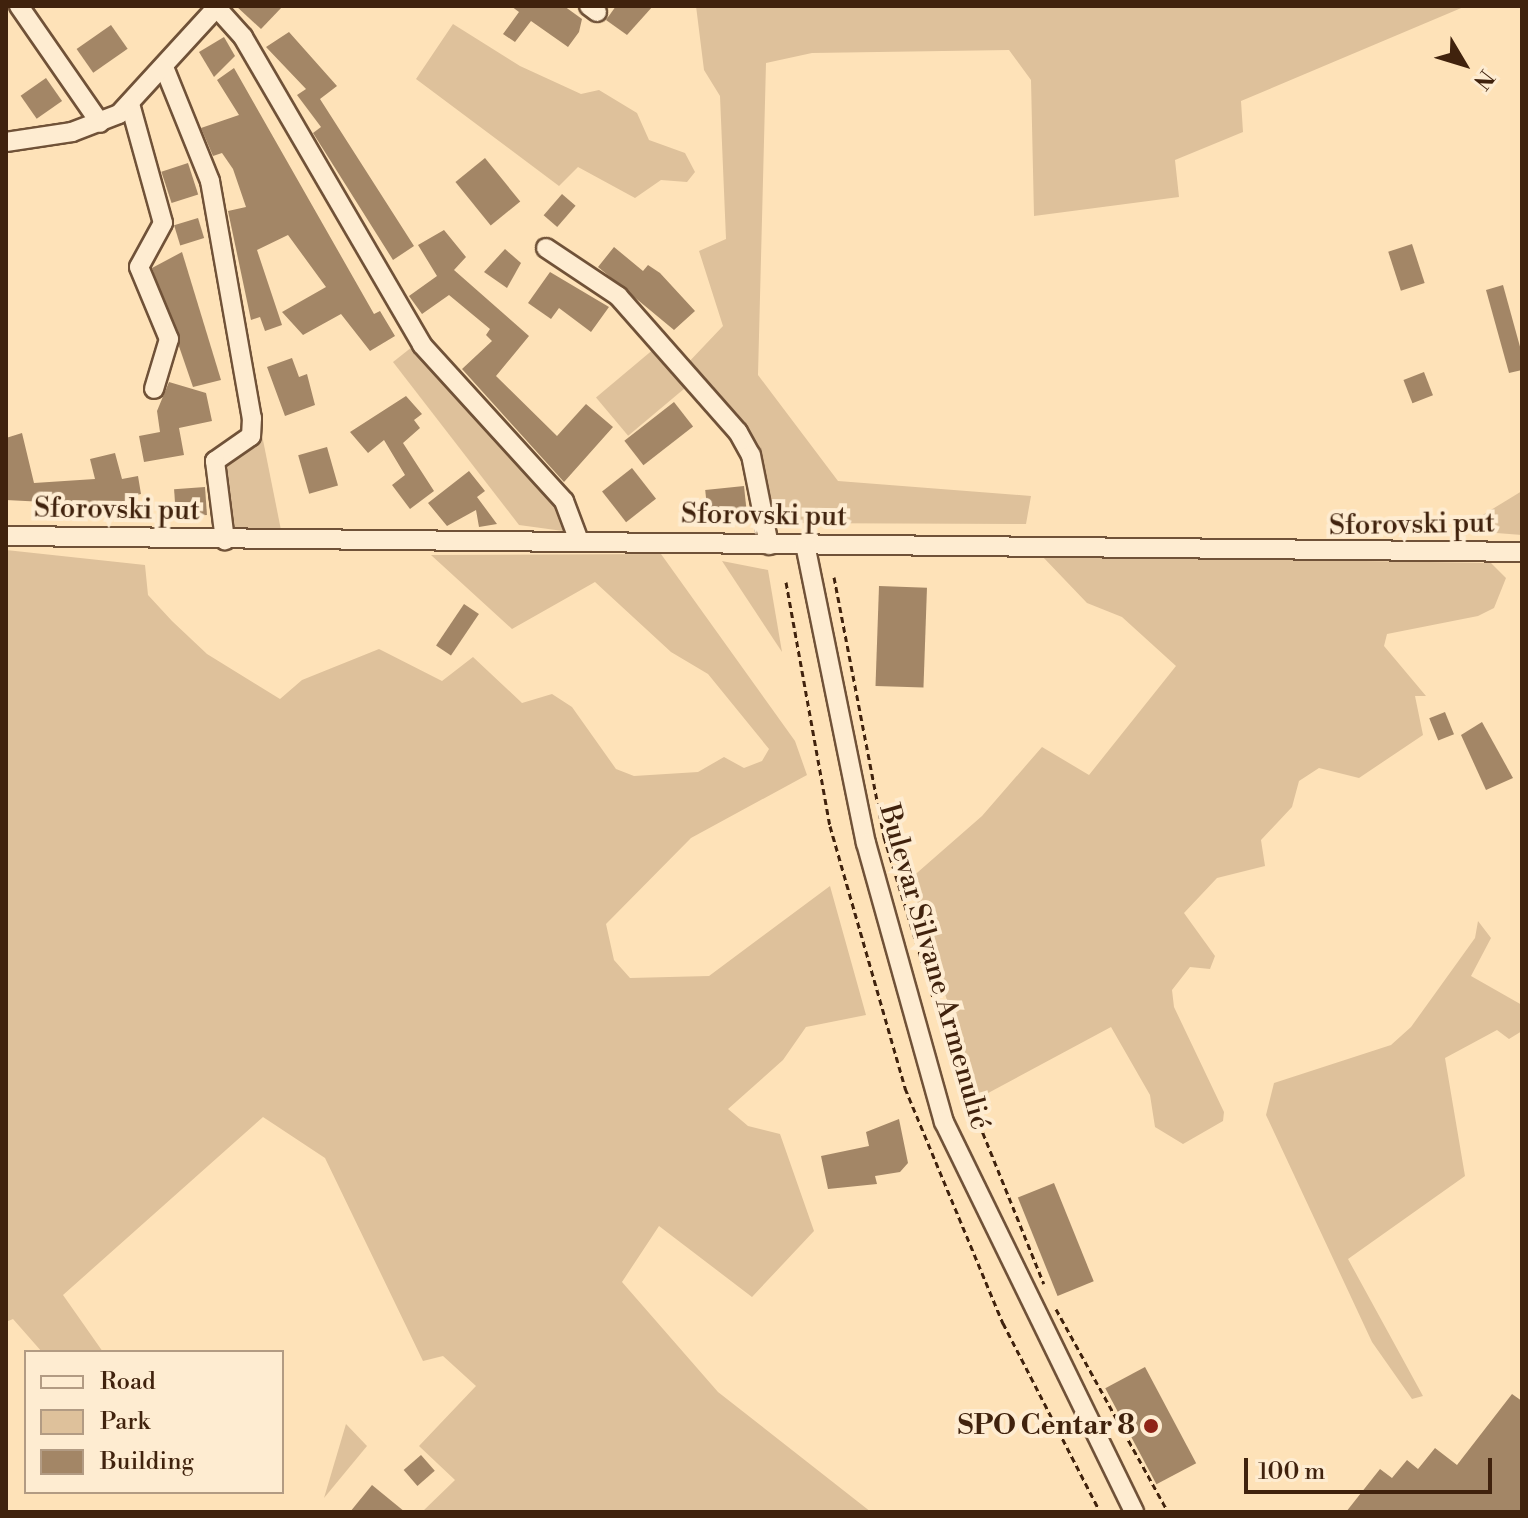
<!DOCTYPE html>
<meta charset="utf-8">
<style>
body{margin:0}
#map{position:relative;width:1528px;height:1518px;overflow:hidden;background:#fee2b8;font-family:"Libre Bodoni",serif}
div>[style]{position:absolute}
.green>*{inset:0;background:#dec19b;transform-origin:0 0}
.building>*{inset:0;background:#a38666;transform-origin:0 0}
.path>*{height:3px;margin-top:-1.5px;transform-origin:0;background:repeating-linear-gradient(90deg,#40220d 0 6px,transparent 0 10px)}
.roads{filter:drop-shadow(2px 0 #705238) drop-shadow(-2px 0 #705238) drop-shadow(0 2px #705238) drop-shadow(0 -2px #705238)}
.minor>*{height:18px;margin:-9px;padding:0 9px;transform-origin:9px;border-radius:9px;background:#feecd1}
.dots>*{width:22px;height:22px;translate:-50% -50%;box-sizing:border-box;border:4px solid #feecd1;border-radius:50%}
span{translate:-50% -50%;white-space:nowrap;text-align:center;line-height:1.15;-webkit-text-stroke:8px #feecd1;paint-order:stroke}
.street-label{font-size:28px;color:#40220d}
.poi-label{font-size:28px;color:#40220d;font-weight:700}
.right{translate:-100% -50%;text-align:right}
.frame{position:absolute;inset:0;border:8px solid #40220d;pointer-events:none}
.legend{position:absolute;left:24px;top:1350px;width:260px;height:144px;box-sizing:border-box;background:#feecd1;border:2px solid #b29b83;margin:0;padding:10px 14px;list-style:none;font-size:24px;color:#40220d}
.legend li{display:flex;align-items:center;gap:16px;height:40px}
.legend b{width:40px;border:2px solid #b29b83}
.north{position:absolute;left:1424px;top:24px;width:80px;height:80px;-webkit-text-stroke:6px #feecd1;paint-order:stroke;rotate:128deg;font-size:22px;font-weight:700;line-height:32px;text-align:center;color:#40220d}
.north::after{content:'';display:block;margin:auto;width:28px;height:36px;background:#40220d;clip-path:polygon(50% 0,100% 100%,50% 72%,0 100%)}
.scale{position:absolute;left:1244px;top:1458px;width:248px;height:36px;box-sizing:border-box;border:4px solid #40220d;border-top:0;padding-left:10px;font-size:24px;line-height:28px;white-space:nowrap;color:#40220d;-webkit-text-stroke:6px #feecd1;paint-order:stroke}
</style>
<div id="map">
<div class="green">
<div style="clip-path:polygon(696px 6px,1466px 6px,1241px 101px,1243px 132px,1175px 160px,1179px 197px,1034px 216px,1031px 80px,1009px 50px,812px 53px,766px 63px,758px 375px,838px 481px,1031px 496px,1026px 524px,775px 523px,754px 439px,686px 365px,723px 326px,699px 251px,726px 239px,720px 96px,704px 70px)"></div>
<div style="clip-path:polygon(453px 24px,520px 66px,581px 94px,599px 90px,637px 113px,649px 140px,685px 153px,695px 172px,687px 182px,661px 180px,635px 198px,578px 167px,559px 186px,416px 79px)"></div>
<div style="clip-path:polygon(412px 347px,565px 510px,563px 531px,519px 525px,393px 362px)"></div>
<div style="left:655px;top:348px;width:50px;height:77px;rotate:50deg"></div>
<div style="clip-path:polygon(262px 435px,281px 530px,235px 532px,224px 458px)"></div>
<div style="clip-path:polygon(1522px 491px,1522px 535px,1458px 530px)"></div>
<div style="clip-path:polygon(6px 550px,145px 565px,148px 595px,172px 621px,207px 654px,280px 699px,302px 680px,379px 649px,442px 681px,473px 657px,522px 703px,552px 694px,572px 707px,616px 769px,634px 776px,698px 772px,724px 757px,744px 768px,762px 761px,769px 749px,708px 674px,671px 652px,595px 582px,512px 629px,431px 555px,661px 554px,795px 741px,807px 775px,691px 838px,606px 924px,614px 960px,630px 978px,709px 976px,830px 886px,866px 1015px,806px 1027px,783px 1060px,728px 1109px,748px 1126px,780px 1134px,814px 1231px,752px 1297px,659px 1226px,622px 1282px,718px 1392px,871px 1512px,422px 1512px,455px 1480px,419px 1446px,476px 1386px,443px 1356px,423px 1361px,325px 1158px,263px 1117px,63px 1295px,103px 1352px,42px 1352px,13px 1319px,6px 1322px)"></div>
<div style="clip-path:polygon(1042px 556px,1491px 563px,1506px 578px,1494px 608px,1478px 616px,1387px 634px,1384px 646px,1426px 696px,1415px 696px,1423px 735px,1359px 778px,1319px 768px,1299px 781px,1292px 807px,1261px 840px,1265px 866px,1217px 878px,1184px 913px,1215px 956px,1210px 969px,1190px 967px,1172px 990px,1174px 1007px,1224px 1112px,1223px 1121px,1183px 1144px,1155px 1127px,1150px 1095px,1111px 1027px,977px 1099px,910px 879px,982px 816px,1042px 747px,1089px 775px,1176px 666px,1122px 617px,1087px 603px)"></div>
<div style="clip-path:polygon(722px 561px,768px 570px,782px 652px)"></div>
<div style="clip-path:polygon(1478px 921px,1491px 938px,1471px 976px,1522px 1005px,1522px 1031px,1509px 1039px,1497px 1030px,1445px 1058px,1465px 1176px,1348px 1259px,1423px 1396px,1412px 1399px,1372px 1342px,1266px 1115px,1274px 1083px,1391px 1045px,1411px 1027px,1475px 938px)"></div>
<div style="clip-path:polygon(346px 1424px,367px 1446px,324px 1498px)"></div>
</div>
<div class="building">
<div style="clip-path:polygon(236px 6px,283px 6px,261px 29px)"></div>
<div style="clip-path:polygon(511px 6px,564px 6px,582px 19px,579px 32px,568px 47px,531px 21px,515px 42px,503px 34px,519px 12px)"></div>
<div style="clip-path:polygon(616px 6px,653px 6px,627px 35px,606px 20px)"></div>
<div style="left:111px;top:25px;width:29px;height:42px;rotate:55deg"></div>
<div style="clip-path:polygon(289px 32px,337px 86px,320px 99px,414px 246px,393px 260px,313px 133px,321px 127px,297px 95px,306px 89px,266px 47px)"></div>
<div style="clip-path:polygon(224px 37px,235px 56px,214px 77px,199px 52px)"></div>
<div style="clip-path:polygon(234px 68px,374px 314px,380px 311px,395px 336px,370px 351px,341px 314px,303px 335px,282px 312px,326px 287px,288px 235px,257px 250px,282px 325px,265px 331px,260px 317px,251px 320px,228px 211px,246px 207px,233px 169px,222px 153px,213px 156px,201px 128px,239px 115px,217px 80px)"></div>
<div style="left:46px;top:78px;width:28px;height:31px;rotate:55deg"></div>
<div style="left:485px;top:158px;width:56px;height:38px;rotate:51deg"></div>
<div style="left:188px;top:163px;width:33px;height:28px;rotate:72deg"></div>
<div style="left:562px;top:194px;width:18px;height:28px;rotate:41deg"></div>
<div style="left:198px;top:218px;width:21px;height:25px;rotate:73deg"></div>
<div style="clip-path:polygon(444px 230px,466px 257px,454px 270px,529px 336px,496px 376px,557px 436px,586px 404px,613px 427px,564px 482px,462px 369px,492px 341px,486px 335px,490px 329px,449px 295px,422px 314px,409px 296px,437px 276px,418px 245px)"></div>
<div style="left:1412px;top:244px;width:41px;height:25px;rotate:72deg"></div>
<div style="clip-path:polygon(614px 247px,643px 271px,648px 265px,660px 273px,695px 311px,674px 330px,598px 267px)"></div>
<div style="clip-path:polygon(505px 249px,521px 263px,507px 288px,484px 272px)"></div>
<div style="clip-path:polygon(182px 252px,221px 380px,193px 387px,152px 268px)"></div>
<div style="clip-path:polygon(550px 272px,609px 307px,591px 332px,559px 308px,551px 319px,528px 303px)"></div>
<div style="clip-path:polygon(1503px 285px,1522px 354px,1522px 370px,1509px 373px,1486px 290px)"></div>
<div style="clip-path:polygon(292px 358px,299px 377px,307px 374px,315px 405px,285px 416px,267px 367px)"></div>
<div style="left:1424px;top:372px;width:25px;height:22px;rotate:69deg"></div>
<div style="clip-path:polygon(169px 382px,206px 393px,212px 421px,179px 428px,184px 455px,144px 462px,139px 436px,160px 432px,157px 411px)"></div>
<div style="clip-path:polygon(406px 396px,422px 414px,414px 420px,420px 428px,403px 443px,434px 491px,410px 509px,392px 485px,405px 475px,384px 440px,368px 453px,350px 432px)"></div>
<div style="left:674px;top:402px;width:31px;height:63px;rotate:52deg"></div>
<div style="clip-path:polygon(22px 433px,34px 483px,95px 479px,90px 459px,115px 453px,122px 479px,138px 476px,141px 494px,131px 496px,133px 505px,104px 511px,103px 505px,6px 500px,6px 438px)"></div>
<div style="left:327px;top:447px;width:40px;height:30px;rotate:74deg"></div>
<div style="left:632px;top:468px;width:39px;height:38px;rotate:52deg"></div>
<div style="clip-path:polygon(469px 471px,485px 491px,477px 497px,497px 524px,479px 527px,476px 510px,447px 526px,428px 503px)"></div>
<div style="left:744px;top:486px;width:28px;height:39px;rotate:84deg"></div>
<div style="left:205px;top:487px;width:28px;height:31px;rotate:86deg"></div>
<div style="left:879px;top:586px;width:48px;height:100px;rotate:2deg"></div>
<div style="left:464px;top:604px;width:18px;height:50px;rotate:34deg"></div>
<div style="left:1445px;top:712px;width:24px;height:17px;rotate:68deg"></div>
<div style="clip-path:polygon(1482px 722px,1513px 778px,1486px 790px,1461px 735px)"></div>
<div style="clip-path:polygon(899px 1119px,908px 1163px,900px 1172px,875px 1176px,877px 1184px,828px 1189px,821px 1156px,869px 1146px,866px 1132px)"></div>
<div style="left:1054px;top:1183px;width:106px;height:39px;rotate:68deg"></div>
<div style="left:1145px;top:1367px;width:109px;height:45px;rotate:62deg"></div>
<div style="clip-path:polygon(1512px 1394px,1522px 1401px,1522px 1512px,1346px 1512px,1380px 1469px,1392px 1478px,1407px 1460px,1418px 1469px,1435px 1448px,1457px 1465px)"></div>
<div style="left:421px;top:1455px;width:21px;height:23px;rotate:49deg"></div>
<div style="clip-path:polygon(372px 1485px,405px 1512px,350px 1512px)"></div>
</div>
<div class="path">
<div style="left:834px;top:577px;width:265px;rotate:79.1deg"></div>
<div style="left:884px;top:837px;width:222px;rotate:73deg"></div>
<div style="left:949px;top:1049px;width:253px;rotate:68deg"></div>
<div style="left:786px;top:582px;width:248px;rotate:79.8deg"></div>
<div style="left:830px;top:826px;width:273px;rotate:74deg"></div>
<div style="left:905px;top:1088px;width:255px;rotate:67.4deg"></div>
<div style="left:1003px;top:1323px;width:212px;rotate:62.8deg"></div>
<div style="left:1056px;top:1309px;width:232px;rotate:61.1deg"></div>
</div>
<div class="roads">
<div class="minor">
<div style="left:19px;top:6px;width:142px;rotate:55.3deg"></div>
<div style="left:589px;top:6px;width:10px;rotate:37deg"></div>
<div style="left:217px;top:8px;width:39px;rotate:48deg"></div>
<div style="left:243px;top:37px;width:356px;rotate:59.8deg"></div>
<div style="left:422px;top:345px;width:211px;rotate:47.7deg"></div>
<div style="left:564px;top:501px;width:43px;rotate:69.4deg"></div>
<div style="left:164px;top:67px;width:123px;rotate:68deg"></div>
<div style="left:210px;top:181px;width:241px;rotate:80deg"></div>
<div style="left:252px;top:418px;width:18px;rotate:93deg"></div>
<div style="left:251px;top:436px;width:44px;rotate:145.2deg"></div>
<div style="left:215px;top:461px;width:80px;rotate:82.8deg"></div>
<div style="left:130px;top:104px;width:123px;rotate:74.5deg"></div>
<div style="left:163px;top:223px;width:50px;rotate:118.6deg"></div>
<div style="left:139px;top:267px;width:78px;rotate:67.4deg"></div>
<div style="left:169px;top:339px;width:52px;rotate:106.7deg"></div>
<div style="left:6px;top:142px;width:67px;rotate:-8.6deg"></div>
<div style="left:72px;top:132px;width:50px;rotate:-21deg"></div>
<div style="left:119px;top:114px;width:147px;rotate:-47.5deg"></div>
<div style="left:546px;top:248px;width:87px;rotate:33.7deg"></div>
<div style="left:618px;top:296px;width:181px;rotate:48.6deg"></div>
<div style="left:738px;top:432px;width:26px;rotate:61deg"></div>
<div style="left:751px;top:455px;width:92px;rotate:78.7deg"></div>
<div style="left:6px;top:536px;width:1516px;rotate:0.6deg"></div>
<div style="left:805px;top:544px;width:305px;rotate:78.5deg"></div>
<div style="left:866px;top:843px;width:290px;rotate:74.4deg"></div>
<div style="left:944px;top:1122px;width:434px;rotate:64deg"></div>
</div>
</div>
<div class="dots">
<div style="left:1151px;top:1426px;background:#8f2418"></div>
</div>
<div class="street-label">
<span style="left:117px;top:510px;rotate:1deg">Sforovski put</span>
<span style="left:764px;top:516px;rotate:1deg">Sforovski put</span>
<span style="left:1412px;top:525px;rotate:-1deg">Sforovski put</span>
<span style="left:934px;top:967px;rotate:74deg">Bulevar Silvane Armenulić</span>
</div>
<div class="poi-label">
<span class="right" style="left:1135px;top:1426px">SPO Centar 8</span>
</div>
<div class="frame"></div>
<ul class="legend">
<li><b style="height:10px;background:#feecd1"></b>Road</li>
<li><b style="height:22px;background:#dec19b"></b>Park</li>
<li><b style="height:22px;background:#a38666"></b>Building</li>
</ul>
<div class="north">N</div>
<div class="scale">100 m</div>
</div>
